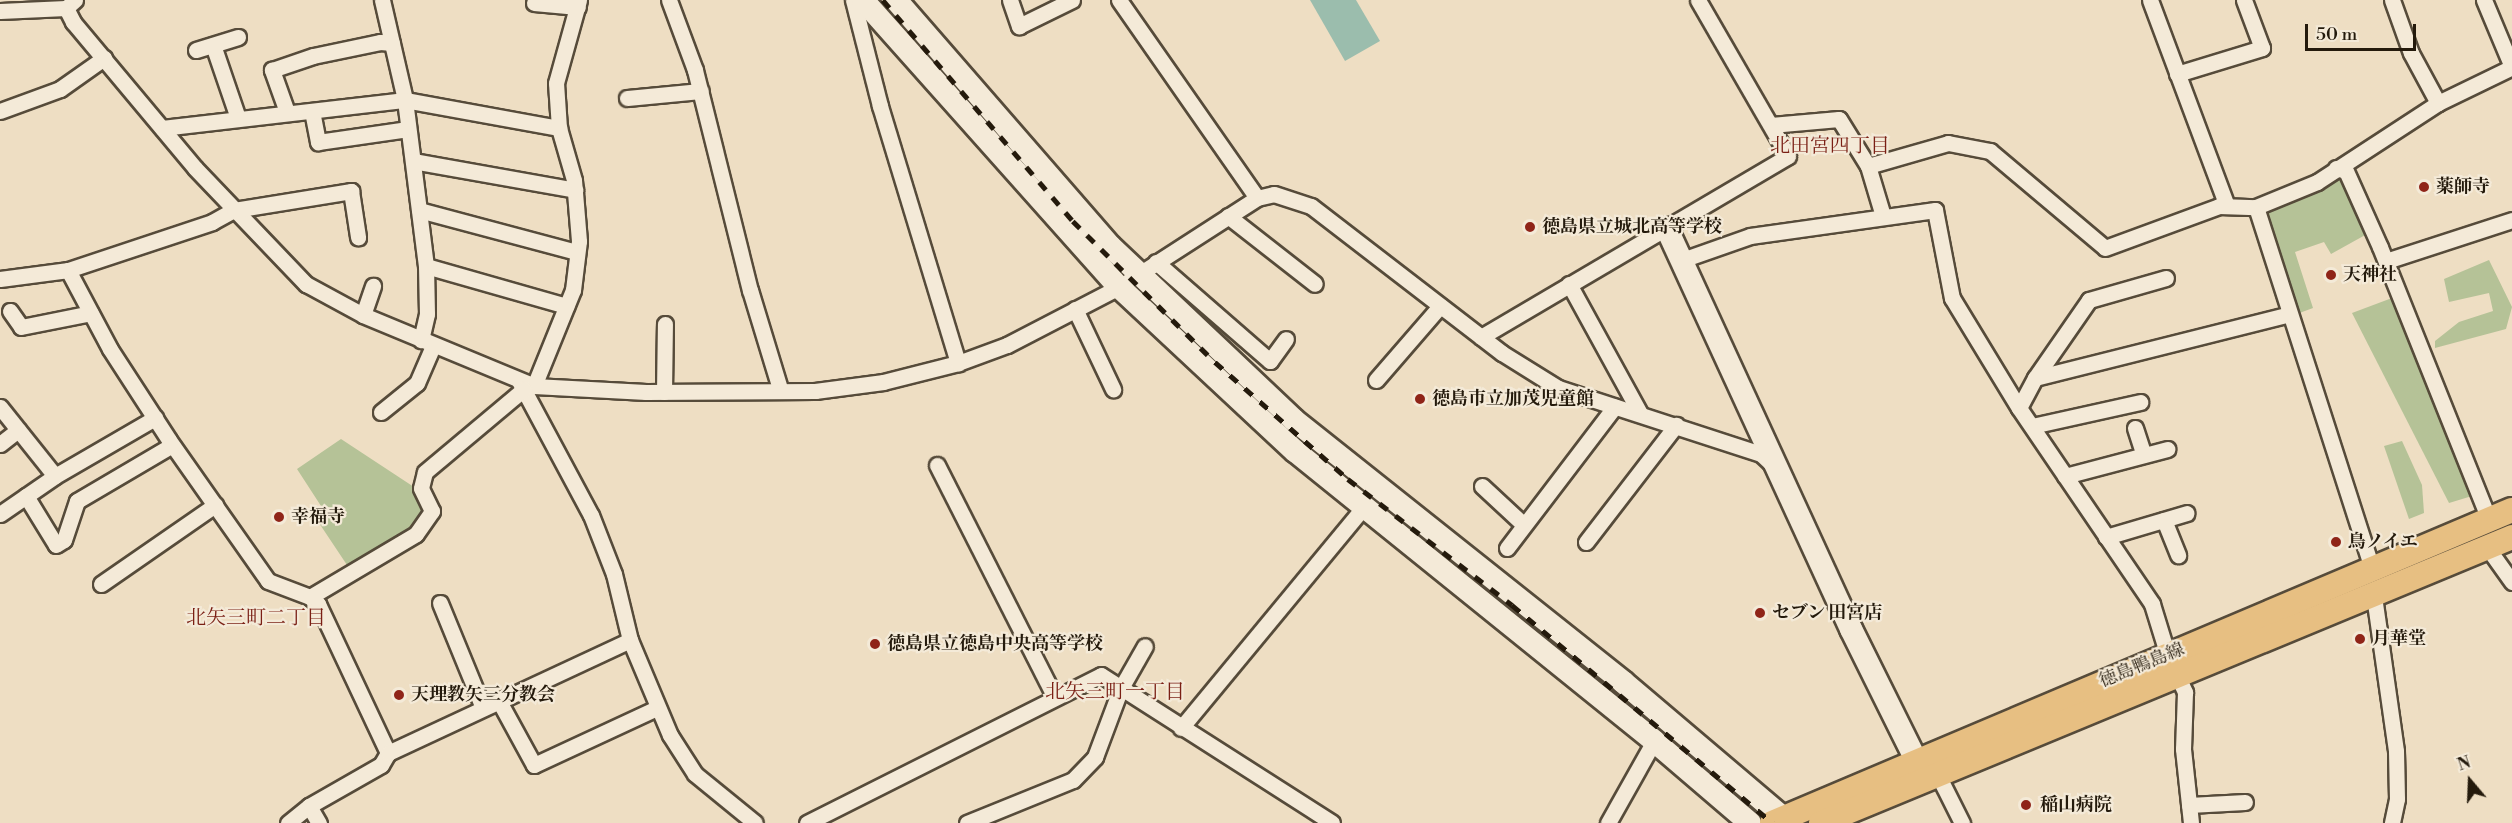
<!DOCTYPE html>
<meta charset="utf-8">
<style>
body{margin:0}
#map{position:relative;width:2512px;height:823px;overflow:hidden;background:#eedec3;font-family:"Libre Bodoni","Noto Serif JP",serif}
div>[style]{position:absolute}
.green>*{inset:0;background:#b5c297}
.water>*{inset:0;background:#9bbdad}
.roads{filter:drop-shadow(2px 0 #564b3a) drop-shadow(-2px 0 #564b3a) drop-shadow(0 2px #564b3a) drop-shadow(0 -2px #564b3a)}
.street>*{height:15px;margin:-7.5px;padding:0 7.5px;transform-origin:7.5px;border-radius:7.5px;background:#f4ead8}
.secondary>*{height:22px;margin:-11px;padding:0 11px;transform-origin:11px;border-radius:11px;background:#f4ead8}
.primary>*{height:24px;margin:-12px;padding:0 12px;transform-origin:12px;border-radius:12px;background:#e7bf82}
.rail>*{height:4.5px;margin-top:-2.25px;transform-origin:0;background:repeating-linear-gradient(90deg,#241a0c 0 10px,transparent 0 20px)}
.dots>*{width:16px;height:16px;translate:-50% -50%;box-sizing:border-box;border:3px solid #f4ead8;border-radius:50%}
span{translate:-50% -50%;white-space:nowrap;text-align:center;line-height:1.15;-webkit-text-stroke:4.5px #f4ead8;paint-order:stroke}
.poi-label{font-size:18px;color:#241a0c;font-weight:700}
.left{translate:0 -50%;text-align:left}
.street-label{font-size:18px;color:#241a0c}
.neighbourhood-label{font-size:20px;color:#7a1f14}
.north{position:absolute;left:2440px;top:751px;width:60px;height:60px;-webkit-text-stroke:4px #f4ead8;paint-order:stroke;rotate:341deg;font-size:16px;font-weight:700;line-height:24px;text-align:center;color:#241a0c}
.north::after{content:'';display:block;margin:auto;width:21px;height:27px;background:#241a0c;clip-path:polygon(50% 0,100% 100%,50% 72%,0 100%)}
.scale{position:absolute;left:2305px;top:24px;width:111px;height:27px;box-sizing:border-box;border:3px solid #241a0c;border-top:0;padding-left:8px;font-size:18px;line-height:21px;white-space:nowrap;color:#241a0c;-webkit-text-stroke:4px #f4ead8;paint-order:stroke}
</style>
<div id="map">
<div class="green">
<div style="clip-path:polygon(2341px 178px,2367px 234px,2331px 254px,2324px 242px,2295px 252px,2313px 308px,2294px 315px,2263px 208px)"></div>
<div style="clip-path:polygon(2489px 260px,2512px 307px,2506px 329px,2435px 348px,2435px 341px,2459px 322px,2493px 311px,2489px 293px,2449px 302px,2444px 279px)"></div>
<div style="clip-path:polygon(2392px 298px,2472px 496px,2449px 503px,2352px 313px)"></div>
<div style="clip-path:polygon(341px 439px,417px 489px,423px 505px,422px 519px,349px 568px,311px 511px,321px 506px,297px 469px)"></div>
<div style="clip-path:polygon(2402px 441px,2422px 485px,2424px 513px,2409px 519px,2384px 446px)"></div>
</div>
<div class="water">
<div style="clip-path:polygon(1310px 0,1356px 0,1380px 41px,1345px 61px)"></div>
</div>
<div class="roads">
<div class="street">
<div style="left:75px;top:0;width:12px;rotate:138deg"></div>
<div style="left:66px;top:8px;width:16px;rotate:63deg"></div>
<div style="left:73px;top:22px;width:190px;rotate:50.1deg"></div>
<div style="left:195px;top:168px;width:161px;rotate:46.3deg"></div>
<div style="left:306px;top:284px;width:65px;rotate:28.5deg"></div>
<div style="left:363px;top:315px;width:185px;rotate:22.5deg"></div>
<div style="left:534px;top:386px;width:112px;rotate:3.1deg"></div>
<div style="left:646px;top:392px;width:169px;rotate:-0.3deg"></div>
<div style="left:815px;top:391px;width:69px;rotate:-7.5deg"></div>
<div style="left:883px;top:382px;width:77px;rotate:-14.2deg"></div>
<div style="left:958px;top:363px;width:52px;rotate:-20.2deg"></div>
<div style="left:1007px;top:345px;width:126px;rotate:-27.4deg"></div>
<div style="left:1119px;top:287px;width:164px;rotate:-32.8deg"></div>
<div style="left:1257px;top:198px;width:17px;rotate:-13deg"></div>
<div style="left:1274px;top:194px;width:39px;rotate:18deg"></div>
<div style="left:1311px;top:206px;width:241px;rotate:37.6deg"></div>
<div style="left:1502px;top:353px;width:66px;rotate:32deg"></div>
<div style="left:1558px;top:388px;width:213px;rotate:18deg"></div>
<div style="left:1761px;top:454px;width:16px;rotate:43deg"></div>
<div style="left:382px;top:0;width:103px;rotate:77deg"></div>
<div style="left:405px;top:100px;width:157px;rotate:10.3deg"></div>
<div style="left:559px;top:128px;width:45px;rotate:-93.8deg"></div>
<div style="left:556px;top:83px;width:86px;rotate:-74.5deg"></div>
<div style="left:669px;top:0;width:75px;rotate:69.6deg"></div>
<div style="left:695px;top:70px;width:227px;rotate:76deg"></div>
<div style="left:750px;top:290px;width:103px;rotate:73.1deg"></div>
<div style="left:853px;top:0;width:109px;rotate:75.7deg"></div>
<div style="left:880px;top:106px;width:269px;rotate:73.1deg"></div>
<div style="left:1010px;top:0;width:28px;rotate:71deg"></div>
<div style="left:1019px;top:26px;width:59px;rotate:-26.1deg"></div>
<div style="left:1119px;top:0;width:241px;rotate:55.1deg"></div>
<div style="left:2150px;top:0;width:220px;rotate:69.5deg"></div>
<div style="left:2392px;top:0;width:56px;rotate:70.3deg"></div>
<div style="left:2411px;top:53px;width:57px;rotate:61.6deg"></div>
<div style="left:2484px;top:0;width:73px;rotate:67.3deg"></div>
<div style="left:534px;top:3px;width:44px;rotate:5.2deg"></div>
<div style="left:0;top:11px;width:66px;rotate:-2.6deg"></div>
<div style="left:213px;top:45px;width:77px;rotate:71.1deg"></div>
<div style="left:196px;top:50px;width:44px;rotate:-17.2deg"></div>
<div style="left:2177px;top:74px;width:89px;rotate:-17deg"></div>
<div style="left:2262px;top:48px;width:51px;rotate:-110.6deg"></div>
<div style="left:627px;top:98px;width:74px;rotate:-5.4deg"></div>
<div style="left:0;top:111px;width:64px;rotate:-20.1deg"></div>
<div style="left:60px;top:89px;width:54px;rotate:-35.2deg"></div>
<div style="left:312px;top:111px;width:32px;rotate:79deg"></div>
<div style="left:318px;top:142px;width:91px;rotate:-8.2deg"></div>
<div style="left:287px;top:112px;width:45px;rotate:-109.7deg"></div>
<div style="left:272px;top:70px;width:43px;rotate:-18.9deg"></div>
<div style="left:313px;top:56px;width:68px;rotate:-11.8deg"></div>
<div style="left:380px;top:42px;width:12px;rotate:5deg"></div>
<div style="left:1771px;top:125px;width:68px;rotate:-5deg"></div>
<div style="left:1839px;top:119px;width:55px;rotate:58.3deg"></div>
<div style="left:162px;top:128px;width:245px;rotate:-6.6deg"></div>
<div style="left:405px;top:100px;width:167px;rotate:82.8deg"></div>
<div style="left:426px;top:266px;width:48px;rotate:88.8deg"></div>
<div style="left:427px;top:314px;width:27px;rotate:103deg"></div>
<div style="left:413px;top:161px;width:165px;rotate:10.1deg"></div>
<div style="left:2336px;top:168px;width:10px;rotate:17deg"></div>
<div style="left:2346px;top:171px;width:83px;rotate:65.9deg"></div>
<div style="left:2380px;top:247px;width:293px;rotate:68.2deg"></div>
<div style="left:2256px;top:207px;width:382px;rotate:72.2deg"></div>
<div style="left:419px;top:210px;width:163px;rotate:14.9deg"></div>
<div style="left:1228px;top:216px;width:110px;rotate:38deg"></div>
<div style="left:1883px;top:216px;width:52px;rotate:-106.7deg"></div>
<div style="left:1868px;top:166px;width:83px;rotate:-16deg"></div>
<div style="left:1948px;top:143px;width:43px;rotate:10.8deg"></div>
<div style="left:1990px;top:151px;width:150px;rotate:40.1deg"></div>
<div style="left:2105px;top:248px;width:121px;rotate:-20.2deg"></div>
<div style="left:2219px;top:206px;width:37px;rotate:2deg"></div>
<div style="left:2256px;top:207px;width:66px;rotate:-22.3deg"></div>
<div style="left:2317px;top:182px;width:145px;rotate:-33.1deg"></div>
<div style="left:2438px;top:103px;width:82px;rotate:-25.9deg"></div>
<div style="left:1682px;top:260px;width:72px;rotate:-19.4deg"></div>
<div style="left:1750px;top:236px;width:187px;rotate:-8deg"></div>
<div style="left:1935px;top:210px;width:90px;rotate:79.1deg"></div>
<div style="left:1952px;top:298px;width:129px;rotate:58.7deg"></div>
<div style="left:2019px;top:408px;width:237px;rotate:55.8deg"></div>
<div style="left:2152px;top:604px;width:54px;rotate:72.9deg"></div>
<div style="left:2386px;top:261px;width:133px;rotate:-18deg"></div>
<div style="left:1156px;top:262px;width:151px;rotate:41deg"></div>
<div style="left:1270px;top:361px;width:27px;rotate:-54deg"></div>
<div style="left:426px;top:266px;width:146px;rotate:15.9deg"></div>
<div style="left:68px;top:270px;width:89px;rotate:62deg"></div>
<div style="left:110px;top:349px;width:108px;rotate:57deg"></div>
<div style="left:169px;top:440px;width:172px;rotate:54.9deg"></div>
<div style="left:268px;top:581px;width:45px;rotate:20.9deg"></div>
<div style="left:310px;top:597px;width:11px;rotate:41deg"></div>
<div style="left:318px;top:604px;width:165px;rotate:64.8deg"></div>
<div style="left:0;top:279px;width:69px;rotate:-7.5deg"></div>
<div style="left:68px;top:270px;width:152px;rotate:-18.4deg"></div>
<div style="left:212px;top:222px;width:25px;rotate:-29deg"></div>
<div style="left:234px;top:210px;width:119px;rotate:-9.2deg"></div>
<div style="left:351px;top:191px;width:47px;rotate:81.3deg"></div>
<div style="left:1569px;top:284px;width:147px;rotate:61.2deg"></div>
<div style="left:1075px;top:309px;width:89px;rotate:64.6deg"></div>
<div style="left:10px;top:311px;width:19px;rotate:55deg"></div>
<div style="left:21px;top:327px;width:71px;rotate:-11.3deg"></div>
<div style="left:363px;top:315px;width:31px;rotate:-71deg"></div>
<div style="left:1481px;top:337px;width:356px;rotate:-30.5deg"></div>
<div style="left:1788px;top:156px;width:180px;rotate:-120deg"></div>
<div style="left:2035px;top:378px;width:95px;rotate:-55.3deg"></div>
<div style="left:2089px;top:300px;width:80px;rotate:-15.9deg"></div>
<div style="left:1376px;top:380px;width:98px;rotate:-49.1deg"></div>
<div style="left:519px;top:381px;width:152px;rotate:61.8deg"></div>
<div style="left:591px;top:515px;width:63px;rotate:68.7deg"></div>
<div style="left:614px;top:574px;width:68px;rotate:76.4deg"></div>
<div style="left:630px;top:640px;width:103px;rotate:67.2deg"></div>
<div style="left:670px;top:735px;width:46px;rotate:57.3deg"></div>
<div style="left:695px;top:774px;width:77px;rotate:39.2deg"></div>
<div style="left:534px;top:386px;width:104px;rotate:-67.9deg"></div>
<div style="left:573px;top:290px;width:49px;rotate:-83deg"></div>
<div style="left:579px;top:241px;width:61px;rotate:-94.7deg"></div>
<div style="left:574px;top:180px;width:54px;rotate:-106.1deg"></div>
<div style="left:664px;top:392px;width:68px;rotate:-89.2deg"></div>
<div style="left:0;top:407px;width:88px;rotate:51.4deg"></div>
<div style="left:55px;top:476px;width:116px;rotate:-30.1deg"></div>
<div style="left:2019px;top:408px;width:34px;rotate:-62deg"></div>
<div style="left:2035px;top:378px;width:262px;rotate:-14.1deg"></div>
<div style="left:381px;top:412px;width:46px;rotate:-38.9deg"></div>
<div style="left:417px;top:383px;width:40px;rotate:-66.6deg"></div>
<div style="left:2032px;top:426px;width:111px;rotate:-12.5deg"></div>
<div style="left:2135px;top:428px;width:28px;rotate:72deg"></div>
<div style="left:0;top:444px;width:23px;rotate:-38deg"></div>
<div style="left:937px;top:465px;width:259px;rotate:63.1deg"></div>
<div style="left:2065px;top:476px;width:106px;rotate:-14.8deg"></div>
<div style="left:1482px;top:486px;width:57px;rotate:42.9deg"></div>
<div style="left:26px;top:496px;width:57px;rotate:58.5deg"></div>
<div style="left:56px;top:545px;width:9px;rotate:-32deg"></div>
<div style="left:64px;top:540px;width:41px;rotate:-71.6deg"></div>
<div style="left:77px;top:501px;width:110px;rotate:-30.5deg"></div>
<div style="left:0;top:514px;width:67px;rotate:-34.6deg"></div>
<div style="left:2164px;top:520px;width:38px;rotate:68deg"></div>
<div style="left:2106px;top:537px;width:84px;rotate:-16.5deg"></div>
<div style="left:1586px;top:542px;width:148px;rotate:-52.4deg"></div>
<div style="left:2487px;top:547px;width:43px;rotate:54.5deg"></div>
<div style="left:1507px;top:548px;width:178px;rotate:-52.7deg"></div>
<div style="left:101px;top:584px;width:139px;rotate:-34.7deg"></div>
<div style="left:2374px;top:596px;width:157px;rotate:81.9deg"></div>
<div style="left:2396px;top:751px;width:48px;rotate:88.8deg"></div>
<div style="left:2397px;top:799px;width:25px;rotate:102deg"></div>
<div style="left:310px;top:597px;width:123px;rotate:-30.7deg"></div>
<div style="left:416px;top:534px;width:28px;rotate:-55deg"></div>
<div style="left:432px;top:511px;width:25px;rotate:-116deg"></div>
<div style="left:421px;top:488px;width:16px;rotate:-76deg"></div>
<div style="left:425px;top:472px;width:129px;rotate:-40deg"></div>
<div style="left:440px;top:603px;width:113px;rotate:67.7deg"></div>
<div style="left:2178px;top:677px;width:17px;rotate:65deg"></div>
<div style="left:2185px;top:692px;width:57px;rotate:92deg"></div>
<div style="left:2183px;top:749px;width:74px;rotate:83.8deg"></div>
<div style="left:499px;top:701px;width:73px;rotate:61.3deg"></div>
<div style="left:534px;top:765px;width:136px;rotate:-24.9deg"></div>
<div style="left:1181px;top:728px;width:287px;rotate:-50.4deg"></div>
<div style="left:1938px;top:775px;width:54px;rotate:63.4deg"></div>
<div style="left:2189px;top:805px;width:56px;rotate:-3.1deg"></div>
<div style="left:309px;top:806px;width:20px;rotate:60deg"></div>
<div style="left:288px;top:823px;width:27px;rotate:-39deg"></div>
<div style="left:309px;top:806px;width:83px;rotate:-29.7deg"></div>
<div style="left:381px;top:765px;width:14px;rotate:-60deg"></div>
<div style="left:388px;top:753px;width:267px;rotate:-25deg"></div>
<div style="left:807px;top:823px;width:329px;rotate:-26.7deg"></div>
<div style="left:1101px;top:675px;width:274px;rotate:32.6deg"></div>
<div style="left:967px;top:823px;width:114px;rotate:-22.1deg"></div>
<div style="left:1073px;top:780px;width:32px;rotate:-46deg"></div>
<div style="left:1095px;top:757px;width:74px;rotate:-69.4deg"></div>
<div style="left:1121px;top:688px;width:48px;rotate:-60.3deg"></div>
<div style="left:1608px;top:823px;width:94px;rotate:-60.7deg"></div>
</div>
<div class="secondary">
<div style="left:863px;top:0;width:385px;rotate:48.3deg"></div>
<div style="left:1119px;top:287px;width:241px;rotate:43deg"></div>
<div style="left:1295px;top:451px;width:461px;rotate:38.9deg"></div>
<div style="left:1654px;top:741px;width:126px;rotate:40.5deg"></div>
<div style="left:896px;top:0;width:326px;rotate:49deg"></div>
<div style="left:1110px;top:246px;width:253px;rotate:43.4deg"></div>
<div style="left:1294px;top:420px;width:421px;rotate:38.5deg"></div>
<div style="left:1623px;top:682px;width:218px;rotate:40.3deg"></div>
<div style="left:1667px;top:229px;width:440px;rotate:65.3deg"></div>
<div style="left:1851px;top:629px;width:166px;rotate:63.6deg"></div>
</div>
<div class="primary">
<div style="left:1772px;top:823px;width:803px;rotate:-22.93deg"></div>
<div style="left:1821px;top:823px;width:748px;rotate:-22.48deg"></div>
</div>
</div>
<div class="rail">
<div style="left:883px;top:0;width:291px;rotate:49.3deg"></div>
<div style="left:1073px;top:221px;width:200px;rotate:44.8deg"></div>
<div style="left:1215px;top:362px;width:177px;rotate:41.3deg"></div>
<div style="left:1348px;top:479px;width:207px;rotate:37.5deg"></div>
<div style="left:1512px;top:605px;width:340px;rotate:39.9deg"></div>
</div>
<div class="dots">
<div style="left:2424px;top:187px;background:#8f2418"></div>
<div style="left:1530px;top:227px;background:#8f2418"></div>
<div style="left:2331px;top:275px;background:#8f2418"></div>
<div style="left:1420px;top:399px;background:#8f2418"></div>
<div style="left:279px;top:517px;background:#8f2418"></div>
<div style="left:2336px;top:542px;background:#8f2418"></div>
<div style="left:1760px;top:613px;background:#8f2418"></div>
<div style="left:2360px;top:639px;background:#8f2418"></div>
<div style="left:875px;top:644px;background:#8f2418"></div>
<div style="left:399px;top:695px;background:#8f2418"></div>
<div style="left:2026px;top:805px;background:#8f2418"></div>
</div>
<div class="poi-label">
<span class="left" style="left:2436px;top:187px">薬師寺</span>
<span class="left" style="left:1542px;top:227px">徳島県立城北高等学校</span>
<span class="left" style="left:2343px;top:275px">天神社</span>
<span class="left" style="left:1432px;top:399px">徳島市立加茂児童館</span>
<span class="left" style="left:291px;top:517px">幸福寺</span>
<span class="left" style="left:2348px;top:542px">鳥ノイエ</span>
<span class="left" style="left:1772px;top:613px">セブン 田宮店</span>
<span class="left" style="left:2372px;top:639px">月華堂</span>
<span class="left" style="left:887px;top:644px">徳島県立徳島中央高等学校</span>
<span class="left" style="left:411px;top:695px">天理教矢三分教会</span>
<span class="left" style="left:2040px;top:805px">稲山病院</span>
</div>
<div class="street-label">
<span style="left:2142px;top:666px;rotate:-22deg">徳島鴨島線</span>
</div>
<div class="neighbourhood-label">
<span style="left:1830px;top:146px">北田宮四丁目</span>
<span style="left:256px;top:618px">北矢三町二丁目</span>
<span style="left:1115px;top:692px">北矢三町一丁目</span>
</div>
<div class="north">N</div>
<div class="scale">50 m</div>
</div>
